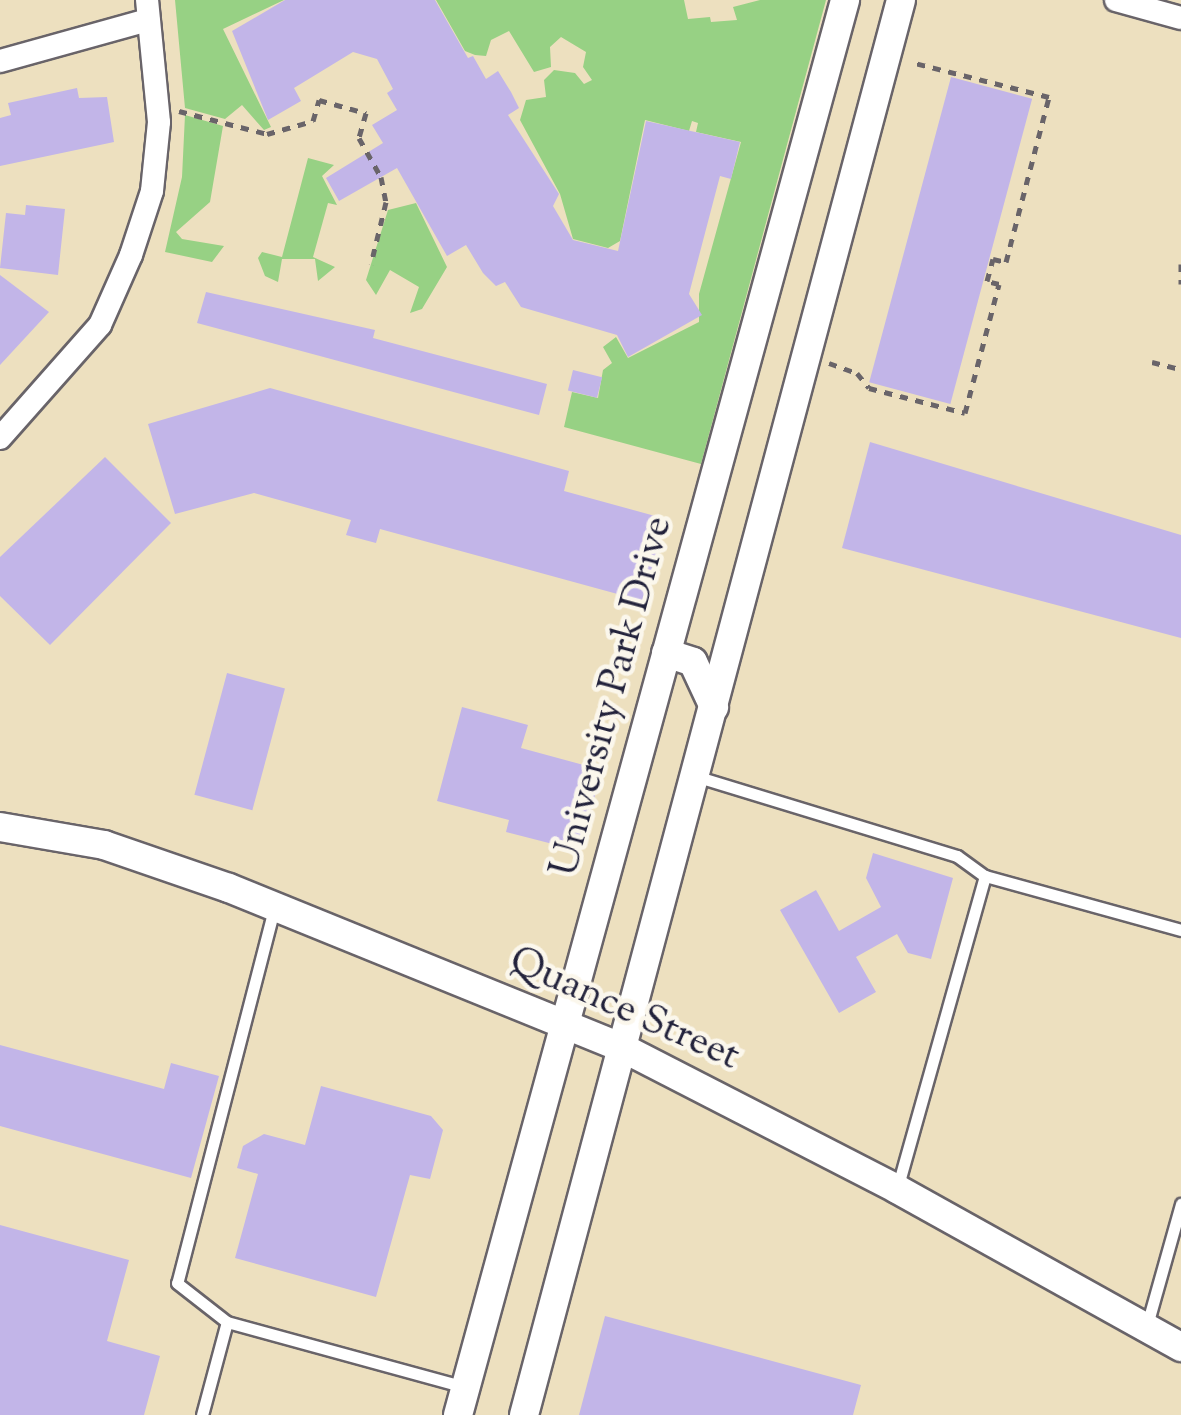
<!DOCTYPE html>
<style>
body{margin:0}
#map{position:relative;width:1181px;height:1415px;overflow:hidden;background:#ede0bf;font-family:"Sorts Mill Goudy",serif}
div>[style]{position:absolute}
.green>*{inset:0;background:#97d184}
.building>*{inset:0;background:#c2b5e8;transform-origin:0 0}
.path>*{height:5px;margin-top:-2.5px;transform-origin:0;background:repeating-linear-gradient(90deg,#696469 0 8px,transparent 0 16px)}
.roads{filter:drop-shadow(2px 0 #696469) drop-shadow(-2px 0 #696469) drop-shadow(0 2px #696469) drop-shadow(0 -2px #696469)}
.service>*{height:11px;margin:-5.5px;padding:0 5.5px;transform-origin:5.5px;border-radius:5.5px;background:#fff}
.minor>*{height:22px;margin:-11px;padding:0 11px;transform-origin:11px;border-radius:11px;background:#fff}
.tertiary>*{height:28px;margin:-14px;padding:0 14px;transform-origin:14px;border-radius:14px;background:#fff}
span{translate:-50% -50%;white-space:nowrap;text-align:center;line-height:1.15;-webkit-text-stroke:9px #fbf7ec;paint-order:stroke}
.street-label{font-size:40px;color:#22223b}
</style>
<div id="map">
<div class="green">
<div style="clip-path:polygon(175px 0,284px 0,223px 29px,271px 127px,264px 130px,242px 105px,225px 119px,185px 108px)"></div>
<div style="clip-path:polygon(436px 0,684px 0,688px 19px,710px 17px,711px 22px,737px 20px,733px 7px,760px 0,826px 0,701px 464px,564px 427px,572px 392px,598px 398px,603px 370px,612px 363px,603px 347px,616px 337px,628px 358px,699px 322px,699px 294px,741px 142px,696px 132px,698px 123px,692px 121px,689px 131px,645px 120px,620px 241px,608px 248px,573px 239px,560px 194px,520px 120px,526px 100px,546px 97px,544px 80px,554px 70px,575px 73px,584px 84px,592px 80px,583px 67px,586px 52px,561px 37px,550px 47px,551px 67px,534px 72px,509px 31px,491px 40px,486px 56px,475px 55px,465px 51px)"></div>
<div style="clip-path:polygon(185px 115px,223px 126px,210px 202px,176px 232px,182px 239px,224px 246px,212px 262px,165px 252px,182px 177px)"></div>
<div style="clip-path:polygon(308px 158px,334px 165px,322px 176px,337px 205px,328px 203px,313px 257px,335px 267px,318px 281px,315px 259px,282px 259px,278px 282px,265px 276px,258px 258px,262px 252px,282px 257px)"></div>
<div style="clip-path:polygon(416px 203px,447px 267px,422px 309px,410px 313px,419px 287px,390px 270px,376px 295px,366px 280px,388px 210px)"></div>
</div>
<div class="building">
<div style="clip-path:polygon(285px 0,435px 0,468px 58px,473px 56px,486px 79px,498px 71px,511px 92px,519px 108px,508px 115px,559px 194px,553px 206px,573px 240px,618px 251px,646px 121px,740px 142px,731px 179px,720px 176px,689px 294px,702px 315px,628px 357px,617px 335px,521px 307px,505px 282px,496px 286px,483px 273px,466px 245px,447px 256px,397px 168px,339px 201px,326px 178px,383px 143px,372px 125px,397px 110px,387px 93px,393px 89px,377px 59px,353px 52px,294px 88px,301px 101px,268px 120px,232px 31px)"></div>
<div style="left:951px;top:77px;width:84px;height:316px;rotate:15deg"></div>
<div style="clip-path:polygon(77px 88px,79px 98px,107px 97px,114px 142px,0 166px,0 118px,11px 115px,8px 103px)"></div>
<div style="clip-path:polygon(26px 205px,65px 209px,58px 275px,0 268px,6px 213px,25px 215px)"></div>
<div style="clip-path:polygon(0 275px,49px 312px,0 365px)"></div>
<div style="clip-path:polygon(206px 292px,375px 330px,373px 338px,547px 384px,539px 415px,197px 323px)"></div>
<div style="left:573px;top:370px;width:30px;height:21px;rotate:14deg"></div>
<div style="clip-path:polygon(270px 388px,569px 471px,564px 491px,666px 519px,643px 601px,380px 529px,376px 543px,346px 535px,351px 520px,254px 493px,175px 514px,148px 424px)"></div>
<div style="clip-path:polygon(870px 442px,1181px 535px,1181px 638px,842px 548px)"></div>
<div style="clip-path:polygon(105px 457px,171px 523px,50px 645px,0 596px,0 557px)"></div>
<div style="left:227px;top:673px;width:60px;height:126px;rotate:15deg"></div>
<div style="clip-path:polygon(462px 707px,528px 725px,521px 748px,602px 770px,580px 851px,506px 832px,509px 820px,437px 801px)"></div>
<div style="clip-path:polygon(873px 853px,953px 878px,931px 959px,908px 953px,897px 934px,856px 957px,876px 992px,839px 1013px,780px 910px,816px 890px,839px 931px,881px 907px,866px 878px)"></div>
<div style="clip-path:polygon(0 1045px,164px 1089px,171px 1063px,219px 1076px,191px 1178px,0 1126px)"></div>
<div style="clip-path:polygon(321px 1086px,431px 1116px,443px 1130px,430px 1179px,410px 1175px,376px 1297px,235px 1258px,258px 1174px,237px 1168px,243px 1146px,264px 1134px,305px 1145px)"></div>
<div style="clip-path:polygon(0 1225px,129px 1260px,107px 1341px,160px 1356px,144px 1415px,0 1415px)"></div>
<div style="clip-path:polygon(605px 1316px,861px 1385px,853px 1415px,579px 1415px)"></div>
</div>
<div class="path">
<div style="left:179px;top:111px;width:91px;rotate:14.6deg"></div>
<div style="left:267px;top:134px;width:48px;rotate:-15.8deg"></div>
<div style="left:313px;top:121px;width:22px;rotate:-74deg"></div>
<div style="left:319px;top:100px;width:49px;rotate:15.5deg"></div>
<div style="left:366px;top:113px;width:26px;rotate:106deg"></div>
<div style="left:359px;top:138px;width:45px;rotate:60.6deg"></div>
<div style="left:381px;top:177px;width:25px;rotate:79deg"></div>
<div style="left:386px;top:202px;width:64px;rotate:103.6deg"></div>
<div style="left:1181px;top:264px;width:20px;rotate:90deg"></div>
<div style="left:1152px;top:362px;width:30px;rotate:14deg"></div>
<div style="left:829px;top:363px;width:30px;rotate:20deg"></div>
<div style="left:857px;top:373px;width:19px;rotate:51deg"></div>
<div style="left:869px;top:388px;width:99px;rotate:14.6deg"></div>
<div style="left:965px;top:413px;width:133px;rotate:-75.2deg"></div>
<div style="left:999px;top:284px;width:12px;rotate:-166deg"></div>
<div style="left:987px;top:281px;width:23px;rotate:-75deg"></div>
<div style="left:993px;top:259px;width:13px;rotate:13deg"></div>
<div style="left:1006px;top:262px;width:171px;rotate:-75.4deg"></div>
<div style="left:1049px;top:97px;width:142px;rotate:-165.8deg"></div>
</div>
<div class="roads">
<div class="service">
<div style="left:695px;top:776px;width:274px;rotate:17deg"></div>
<div style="left:957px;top:856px;width:34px;rotate:36deg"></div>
<div style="left:985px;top:876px;width:203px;rotate:15.4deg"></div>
<div style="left:274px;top:909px;width:386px;rotate:104.5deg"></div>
<div style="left:177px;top:1283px;width:63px;rotate:38deg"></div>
<div style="left:227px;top:1322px;width:247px;rotate:15.3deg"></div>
<div style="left:897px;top:1189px;width:325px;rotate:-74.3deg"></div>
<div style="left:1147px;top:1325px;width:126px;rotate:-74.3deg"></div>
<div style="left:202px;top:1415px;width:96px;rotate:-75deg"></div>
</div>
<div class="minor">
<div style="left:1116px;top:0;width:67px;rotate:15.5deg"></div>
<div style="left:0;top:61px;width:154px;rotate:-15.5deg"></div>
<div style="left:0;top:438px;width:151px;rotate:-48.5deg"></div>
<div style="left:100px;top:325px;width:77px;rotate:-66.1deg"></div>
<div style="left:131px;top:255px;width:67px;rotate:-71.8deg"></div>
<div style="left:152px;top:191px;width:69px;rotate:-84.2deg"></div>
<div style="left:159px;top:122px;width:123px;rotate:-95.6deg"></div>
</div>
<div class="tertiary">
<div style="left:666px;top:653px;width:28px;rotate:18deg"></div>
<div style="left:693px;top:662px;width:50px;rotate:65deg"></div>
<div style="left:0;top:827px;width:106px;rotate:9.8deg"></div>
<div style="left:104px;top:845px;width:132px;rotate:19deg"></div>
<div style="left:229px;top:888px;width:423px;rotate:22.1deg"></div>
<div style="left:621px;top:1047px;width:310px;rotate:27.2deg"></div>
<div style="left:897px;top:1189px;width:325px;rotate:29.1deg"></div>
<div style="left:458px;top:1415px;width:1467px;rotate:-74.7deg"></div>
<div style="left:524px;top:1415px;width:1464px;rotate:-75.08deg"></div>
</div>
</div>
<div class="street-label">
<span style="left:613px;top:697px;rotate:-75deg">University Park Drive</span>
<span style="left:624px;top:1010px;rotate:24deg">Quance Street</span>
</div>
</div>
